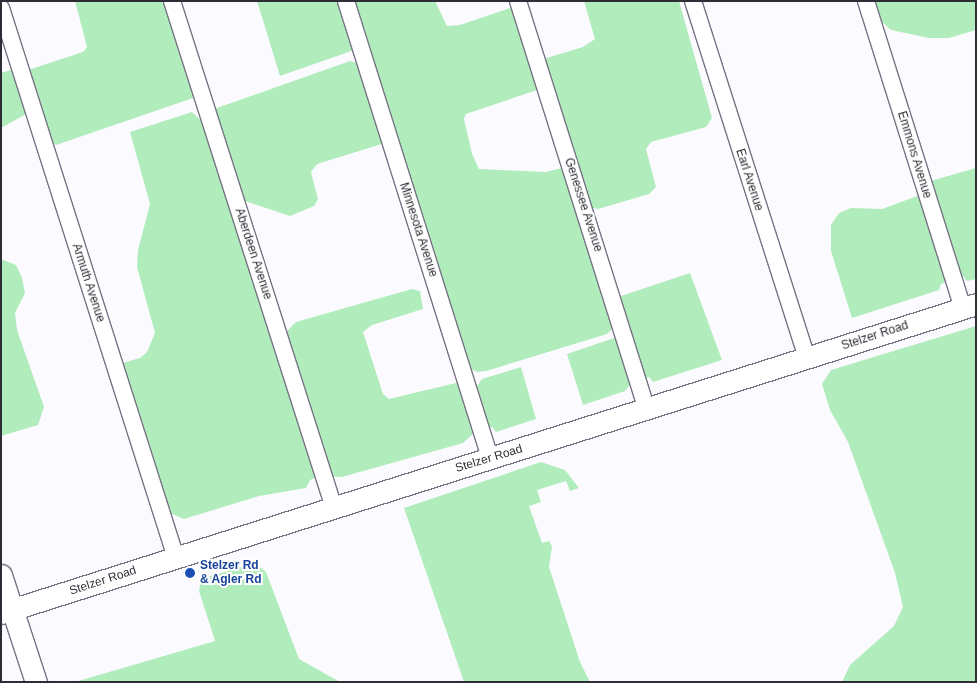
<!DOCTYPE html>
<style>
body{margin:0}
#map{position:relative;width:977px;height:683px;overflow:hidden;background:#fbfafe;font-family:Helvetica,sans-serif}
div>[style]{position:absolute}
.green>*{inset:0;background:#b1edbc}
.roads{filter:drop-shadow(1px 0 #757284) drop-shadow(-1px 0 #757284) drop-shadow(0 1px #757284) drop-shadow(0 -1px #757284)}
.minor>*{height:16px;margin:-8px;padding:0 8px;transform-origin:8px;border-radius:8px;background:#fff}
.major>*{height:21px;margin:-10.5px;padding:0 10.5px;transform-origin:10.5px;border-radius:10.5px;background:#fff}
.dots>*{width:14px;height:14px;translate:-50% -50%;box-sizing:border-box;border:2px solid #fff;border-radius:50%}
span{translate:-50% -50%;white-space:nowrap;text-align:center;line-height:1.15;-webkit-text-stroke:4px #fff;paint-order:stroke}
.street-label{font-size:12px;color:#2e2c34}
.transit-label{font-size:12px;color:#164399;font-weight:700}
.left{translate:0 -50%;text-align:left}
.frame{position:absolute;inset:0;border:2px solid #2e2c34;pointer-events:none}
</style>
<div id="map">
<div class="green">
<div style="clip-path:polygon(75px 1px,166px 1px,196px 97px,56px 145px,48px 141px,25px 71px,83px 52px,87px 47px)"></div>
<div style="clip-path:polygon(257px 1px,341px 1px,357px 49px,280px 76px)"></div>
<div style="clip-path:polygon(349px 1px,435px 1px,447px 26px,460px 25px,513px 7px,540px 89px,466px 114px,464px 119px,472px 154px,479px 169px,546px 172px,562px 168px,613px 320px,612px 329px,607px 334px,486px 371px,477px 372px,467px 367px)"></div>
<div style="clip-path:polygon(584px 1px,679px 1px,712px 118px,706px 127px,651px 142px,646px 149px,656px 187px,649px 194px,598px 209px,586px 206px,540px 60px,583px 47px,595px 39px)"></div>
<div style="clip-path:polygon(874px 1px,976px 1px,976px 30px,949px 38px,929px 38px,891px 30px,881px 21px)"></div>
<div style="clip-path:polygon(350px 61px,357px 63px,362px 70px,385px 143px,317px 164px,311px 172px,318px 199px,314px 206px,290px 216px,239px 199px,214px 109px)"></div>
<div style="clip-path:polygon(14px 69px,28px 113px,1px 128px,1px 73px)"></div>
<div style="clip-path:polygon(192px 112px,203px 122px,315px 478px,310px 480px,306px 488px,259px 496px,184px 519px,172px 514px,167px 516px,119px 364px,140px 358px,147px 352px,155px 333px,137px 267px,138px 250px,150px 204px,130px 132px)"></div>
<div style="clip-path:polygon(976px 168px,976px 279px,967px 281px,963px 276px,958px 279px,927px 182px)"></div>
<div style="clip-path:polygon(920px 195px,946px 282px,941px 284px,939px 290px,852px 318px,831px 251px,831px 225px,839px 213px,851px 208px,882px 209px)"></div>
<div style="clip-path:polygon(1px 259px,16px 265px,22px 278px,25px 293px,15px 313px,17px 330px,44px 407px,38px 425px,1px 436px)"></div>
<div style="clip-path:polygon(690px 273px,722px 360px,653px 382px,649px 377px,643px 379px,615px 298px)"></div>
<div style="clip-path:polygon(412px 289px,420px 291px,423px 309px,372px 325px,363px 332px,383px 394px,389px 399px,460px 382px,474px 433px,463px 443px,342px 477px,327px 476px,286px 332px,296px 322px)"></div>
<div style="clip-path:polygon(976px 326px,976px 682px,842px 682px,850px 665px,894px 626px,903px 607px,895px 573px,848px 442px,830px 410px,822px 384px,831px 370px)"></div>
<div style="clip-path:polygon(614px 338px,619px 340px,632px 382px,625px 391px,583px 405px,567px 354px)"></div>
<div style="clip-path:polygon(521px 367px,536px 419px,496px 432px,492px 427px,485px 429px,475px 389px,482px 379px)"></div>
<div style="clip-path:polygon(541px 462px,565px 470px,579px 488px,570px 491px,566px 481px,537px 490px,541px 502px,529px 506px,542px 543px,549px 541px,552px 546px,549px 567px,580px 662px,590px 682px,464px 682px,404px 508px)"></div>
<div style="clip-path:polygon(255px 563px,266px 572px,299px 659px,340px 682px,75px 682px,215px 641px,199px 591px,201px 579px)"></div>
</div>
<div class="roads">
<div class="minor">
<div style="left:172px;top:1px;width:532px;rotate:72.28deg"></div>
<div style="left:346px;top:1px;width:480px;rotate:72.5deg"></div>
<div style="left:518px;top:1px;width:428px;rotate:72.5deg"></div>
<div style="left:693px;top:1px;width:375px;rotate:72.3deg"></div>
<div style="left:866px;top:1px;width:322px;rotate:72.5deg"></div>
<div style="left:1px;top:8px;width:577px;rotate:72.35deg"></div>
</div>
<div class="major">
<div style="left:1px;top:575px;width:113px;rotate:71.9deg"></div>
<div style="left:1px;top:613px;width:1023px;rotate:-17.58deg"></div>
</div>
</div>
<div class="dots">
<div style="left:190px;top:573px;background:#1a4fb4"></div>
</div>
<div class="street-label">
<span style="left:914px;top:155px;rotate:73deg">Emmons Avenue</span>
<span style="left:749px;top:180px;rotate:72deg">Earl Avenue</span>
<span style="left:583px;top:205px;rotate:72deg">Genessee Avenue</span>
<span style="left:418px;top:230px;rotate:72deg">Minnesota Avenue</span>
<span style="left:253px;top:254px;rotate:72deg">Aberdeen Avenue</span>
<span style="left:88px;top:283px;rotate:72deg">Armuth Avenue</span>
<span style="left:875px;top:336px;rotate:-18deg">Stelzer Road</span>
<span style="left:489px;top:459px;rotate:-17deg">Stelzer Road</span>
<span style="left:103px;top:581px;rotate:-18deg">Stelzer Road</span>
</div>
<div class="transit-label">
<span class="left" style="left:200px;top:573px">Stelzer Rd<br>&amp; Agler Rd</span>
</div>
<div class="frame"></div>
</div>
